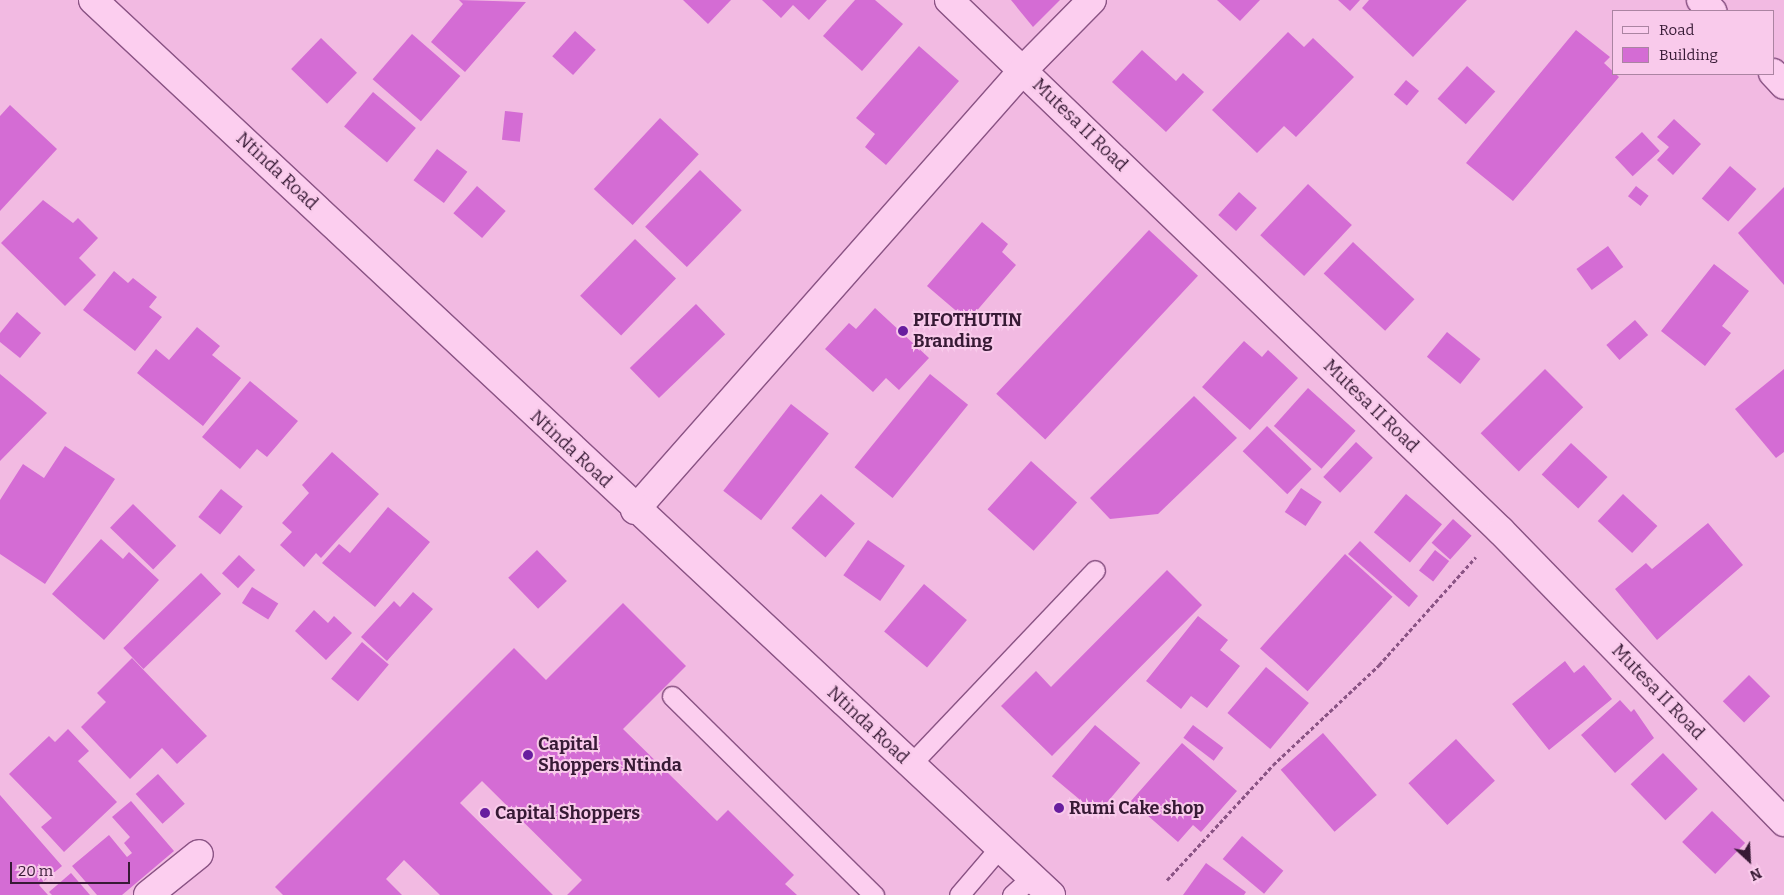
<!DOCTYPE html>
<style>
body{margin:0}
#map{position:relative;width:1784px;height:895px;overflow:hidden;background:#f2bae2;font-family:Bitter,serif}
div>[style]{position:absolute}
.building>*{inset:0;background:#d46cd4;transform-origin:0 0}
.path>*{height:3px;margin-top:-1.5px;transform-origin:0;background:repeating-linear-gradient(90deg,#8a5384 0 4px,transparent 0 6.5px)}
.roads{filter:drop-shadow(1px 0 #8a5384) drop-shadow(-1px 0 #8a5384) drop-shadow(0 1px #8a5384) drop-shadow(0 -1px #8a5384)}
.lane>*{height:19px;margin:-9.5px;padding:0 9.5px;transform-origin:9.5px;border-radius:9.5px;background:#fcceef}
.street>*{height:28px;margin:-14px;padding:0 14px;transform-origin:14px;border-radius:14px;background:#fcceef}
.secondary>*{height:28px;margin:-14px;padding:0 14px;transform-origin:14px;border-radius:14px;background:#fcceef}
.dots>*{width:14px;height:14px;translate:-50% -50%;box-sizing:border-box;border:2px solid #f9caeb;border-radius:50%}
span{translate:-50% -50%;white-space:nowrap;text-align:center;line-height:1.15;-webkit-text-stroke:4px #f9caeb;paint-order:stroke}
.street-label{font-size:18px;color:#371a35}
.poi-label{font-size:18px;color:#371a35;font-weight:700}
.left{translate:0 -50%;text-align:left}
.legend{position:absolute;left:1612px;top:10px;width:162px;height:65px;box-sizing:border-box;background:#f9caeb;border:1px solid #ab84a2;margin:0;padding:6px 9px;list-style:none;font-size:15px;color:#371a35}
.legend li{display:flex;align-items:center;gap:10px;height:25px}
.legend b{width:25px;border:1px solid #ab84a2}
.north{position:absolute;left:1724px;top:835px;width:50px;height:50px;-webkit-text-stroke:4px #f9caeb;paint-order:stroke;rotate:155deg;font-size:14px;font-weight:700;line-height:20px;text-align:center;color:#371a35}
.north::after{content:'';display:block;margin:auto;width:18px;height:22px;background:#371a35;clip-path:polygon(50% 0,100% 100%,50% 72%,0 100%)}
.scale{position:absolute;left:10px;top:862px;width:120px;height:22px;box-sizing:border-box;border:2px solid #371a35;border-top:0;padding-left:6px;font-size:15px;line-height:18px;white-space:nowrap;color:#371a35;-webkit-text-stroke:4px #f9caeb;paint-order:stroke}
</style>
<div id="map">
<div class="building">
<div style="clip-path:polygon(459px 0,526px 2px,465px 72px,431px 42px,463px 4px)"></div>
<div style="clip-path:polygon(683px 0,731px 0,708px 24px)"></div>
<div style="clip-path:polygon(762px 0,827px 0,809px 20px,793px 5px,781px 18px)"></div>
<div style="clip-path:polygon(855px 0,875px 0,903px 24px,862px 71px,823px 36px)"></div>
<div style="clip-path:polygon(1011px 0,1060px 0,1033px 27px)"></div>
<div style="clip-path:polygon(1217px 0,1260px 0,1240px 21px)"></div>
<div style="clip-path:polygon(1338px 0,1360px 0,1350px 11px)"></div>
<div style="clip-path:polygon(1369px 0,1467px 0,1413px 57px,1362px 8px)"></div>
<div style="clip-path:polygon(1576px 30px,1610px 57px,1604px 63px,1619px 77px,1513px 201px,1466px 163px)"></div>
<div style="left:575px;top:31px;width:28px;height:34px;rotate:42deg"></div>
<div style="clip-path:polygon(1288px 32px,1304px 47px,1313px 38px,1354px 77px,1296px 137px,1284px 126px,1257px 153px,1212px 110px)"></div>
<div style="left:412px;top:34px;width:64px;height:60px;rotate:41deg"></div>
<div style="left:321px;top:38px;width:50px;height:43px;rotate:44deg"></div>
<div style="clip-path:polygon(919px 46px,959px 81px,886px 165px,865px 147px,875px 134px,856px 118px)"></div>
<div style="clip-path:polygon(1142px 50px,1176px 81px,1183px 73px,1204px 92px,1166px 132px,1112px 82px)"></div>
<div style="left:1467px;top:66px;width:38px;height:44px;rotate:42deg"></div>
<div style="left:1406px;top:80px;width:17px;height:19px;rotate:40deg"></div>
<div style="left:373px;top:92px;width:56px;height:45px;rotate:40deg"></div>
<div style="clip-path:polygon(10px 105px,57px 149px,0 211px,0 116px)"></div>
<div style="left:505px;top:111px;width:18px;height:29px;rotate:6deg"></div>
<div style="left:660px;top:118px;width:53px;height:97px;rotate:43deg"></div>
<div style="clip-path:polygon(1674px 119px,1701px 144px,1673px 175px,1657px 160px,1669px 147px,1657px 137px)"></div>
<div style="left:1642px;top:132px;width:26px;height:37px;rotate:47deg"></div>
<div style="left:437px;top:149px;width:38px;height:39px;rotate:37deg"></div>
<div style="left:1730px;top:166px;width:35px;height:43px;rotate:41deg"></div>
<div style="left:700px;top:170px;width:58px;height:79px;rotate:44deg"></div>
<div style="left:1308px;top:184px;width:60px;height:70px;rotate:43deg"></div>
<div style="left:477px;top:186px;width:38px;height:36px;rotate:41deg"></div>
<div style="left:1636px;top:186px;width:16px;height:13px;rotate:38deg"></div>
<div style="clip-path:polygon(1784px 187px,1784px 285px,1738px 233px)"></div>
<div style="left:1239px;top:192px;width:24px;height:31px;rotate:42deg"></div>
<div style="clip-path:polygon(43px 200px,73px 223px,78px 218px,98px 238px,79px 258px,96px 275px,65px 306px,1px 243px)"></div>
<div style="clip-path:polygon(982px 222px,1008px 244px,1002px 252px,1016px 265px,968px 321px,927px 286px)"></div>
<div style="left:1149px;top:230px;width:67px;height:224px;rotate:43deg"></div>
<div style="left:635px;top:239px;width:57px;height:79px;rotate:44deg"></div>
<div style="left:1353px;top:242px;width:84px;height:43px;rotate:43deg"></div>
<div style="left:1608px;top:246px;width:26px;height:39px;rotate:54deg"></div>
<div style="clip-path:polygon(1714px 264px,1749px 291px,1722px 326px,1731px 333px,1705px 366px,1661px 331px)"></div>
<div style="clip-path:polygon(114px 271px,128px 283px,133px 278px,157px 297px,149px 307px,162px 317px,135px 351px,83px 310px)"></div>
<div style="left:696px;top:304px;width:42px;height:92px;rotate:46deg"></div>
<div style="clip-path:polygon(875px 308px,929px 358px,899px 390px,886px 378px,873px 392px,825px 349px,849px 323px,856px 329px)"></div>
<div style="clip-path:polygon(17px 312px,41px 333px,20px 358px,0 342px,0 333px)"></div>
<div style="left:1635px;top:320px;width:20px;height:38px;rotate:49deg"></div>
<div style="clip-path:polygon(197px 327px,220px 346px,212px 355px,241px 378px,203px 426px,137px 373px,156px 349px,169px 360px)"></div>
<div style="left:1447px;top:332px;width:43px;height:32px;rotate:39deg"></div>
<div style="clip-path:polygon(1244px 341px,1262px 357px,1268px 350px,1298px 378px,1250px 430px,1202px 387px)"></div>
<div style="left:1545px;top:369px;width:54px;height:91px;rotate:45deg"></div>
<div style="clip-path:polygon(1784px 369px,1784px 452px,1776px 458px,1735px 409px)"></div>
<div style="clip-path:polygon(0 374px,47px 413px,0 461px)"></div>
<div style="left:930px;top:374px;width:49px;height:120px;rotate:39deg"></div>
<div style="clip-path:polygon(250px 381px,298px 421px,267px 457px,257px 449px,240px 469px,202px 437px)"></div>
<div style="left:1308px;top:388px;width:64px;height:51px;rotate:42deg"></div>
<div style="clip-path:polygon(1194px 396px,1237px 438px,1158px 514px,1110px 519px,1090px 498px)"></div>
<div style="left:791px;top:404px;width:48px;height:110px;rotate:38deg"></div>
<div style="left:1267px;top:426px;width:62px;height:35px;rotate:44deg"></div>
<div style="left:1356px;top:442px;width:23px;height:48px;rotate:43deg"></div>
<div style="left:1571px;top:443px;width:50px;height:43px;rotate:43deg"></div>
<div style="clip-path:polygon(65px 446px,115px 479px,45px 584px,0 554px,0 500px,23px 464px,44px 478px)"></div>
<div style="clip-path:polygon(332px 452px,379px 494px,321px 558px,316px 553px,304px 567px,280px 545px,292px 532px,282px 523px,309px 493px,302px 485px)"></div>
<div style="left:1031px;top:461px;width:62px;height:65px;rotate:42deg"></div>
<div style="left:1301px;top:488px;width:25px;height:29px;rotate:34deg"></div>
<div style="left:221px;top:489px;width:28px;height:36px;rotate:39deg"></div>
<div style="left:821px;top:494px;width:45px;height:45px;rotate:41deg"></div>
<div style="left:1406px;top:494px;width:47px;height:50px;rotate:40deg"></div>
<div style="left:1623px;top:494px;width:47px;height:37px;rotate:43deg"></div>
<div style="left:133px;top:504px;width:60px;height:33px;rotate:44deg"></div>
<div style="clip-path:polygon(388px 507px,430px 542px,375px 607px,322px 563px,339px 544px,350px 553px)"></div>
<div style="left:1453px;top:519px;width:25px;height:32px;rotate:42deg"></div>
<div style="clip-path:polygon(1708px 523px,1743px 565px,1657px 640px,1615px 589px,1646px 563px,1652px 569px)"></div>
<div style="clip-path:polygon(101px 539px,123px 559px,129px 552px,159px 580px,104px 640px,52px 594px)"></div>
<div style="left:868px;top:540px;width:45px;height:43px;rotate:35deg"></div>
<div style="clip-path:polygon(1360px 541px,1418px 596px,1409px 607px,1348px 554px)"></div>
<div style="left:537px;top:550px;width:43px;height:40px;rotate:46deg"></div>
<div style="left:1435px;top:550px;width:18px;height:26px;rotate:38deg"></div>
<div style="left:1345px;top:554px;width:64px;height:127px;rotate:42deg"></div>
<div style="left:239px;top:555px;width:22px;height:25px;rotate:43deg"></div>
<div style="clip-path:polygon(1167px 570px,1202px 605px,1052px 756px,1001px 706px,1036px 671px,1051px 687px)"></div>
<div style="left:201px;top:573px;width:29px;height:108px;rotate:46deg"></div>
<div style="left:924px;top:584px;width:56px;height:62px;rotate:40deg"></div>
<div style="left:252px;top:587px;width:31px;height:19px;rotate:32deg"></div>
<div style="clip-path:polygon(413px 592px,433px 609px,387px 661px,361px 637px,394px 601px,400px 607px)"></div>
<div style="clip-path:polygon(623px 603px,686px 666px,623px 729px,717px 821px,728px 810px,794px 875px,785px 884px,797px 895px,567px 895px,582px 880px,482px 781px,460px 803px,553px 895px,440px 895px,404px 860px,386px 879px,402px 895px,283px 895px,275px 887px,514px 648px,546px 680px)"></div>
<div style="clip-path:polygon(314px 610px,328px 623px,334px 616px,352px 633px,326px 660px,295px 631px)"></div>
<div style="clip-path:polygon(1198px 616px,1228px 640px,1220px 650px,1240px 666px,1207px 708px,1191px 696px,1181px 709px,1146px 681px)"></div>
<div style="left:362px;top:642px;width:35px;height:48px;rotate:40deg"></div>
<div style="clip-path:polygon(132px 658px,207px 736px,177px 764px,162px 748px,130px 779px,81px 727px,106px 702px,97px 693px)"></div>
<div style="clip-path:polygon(1565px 661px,1574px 673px,1584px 665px,1612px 699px,1549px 750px,1512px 704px)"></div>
<div style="left:1266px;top:667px;width:56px;height:60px;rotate:40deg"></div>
<div style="left:1749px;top:675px;width:30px;height:37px;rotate:45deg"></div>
<div style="clip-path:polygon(1620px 700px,1631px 712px,1634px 709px,1654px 738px,1615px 773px,1581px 735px)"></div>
<div style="left:1095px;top:725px;width:59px;height:67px;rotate:40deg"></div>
<div style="left:1193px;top:725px;width:38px;height:16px;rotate:37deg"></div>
<div style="clip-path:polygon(68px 729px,89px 751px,78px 761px,117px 802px,64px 852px,41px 827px,52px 818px,9px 774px,49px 736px,55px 742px)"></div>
<div style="left:1323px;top:733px;width:82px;height:56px;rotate:49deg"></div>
<div style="left:1456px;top:739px;width:57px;height:65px;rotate:47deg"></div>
<div style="clip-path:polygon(1182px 743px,1237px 791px,1201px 832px,1193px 825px,1178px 842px,1131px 801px)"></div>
<div style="left:1663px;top:753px;width:50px;height:45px;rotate:46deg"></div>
<div style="left:158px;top:774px;width:40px;height:30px;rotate:48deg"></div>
<div style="clip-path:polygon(0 795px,62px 866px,39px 885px,48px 895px,0 895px)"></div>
<div style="clip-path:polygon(131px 801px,174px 851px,122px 895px,97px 895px,72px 866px,109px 835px,127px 857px,132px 853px,124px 843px,130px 837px,112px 817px)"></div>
<div style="left:1712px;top:811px;width:46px;height:43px;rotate:44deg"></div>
<div style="left:1242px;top:836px;width:54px;height:30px;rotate:40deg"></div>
<div style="clip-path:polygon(1206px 863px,1246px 892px,1244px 895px,1183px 895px)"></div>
<div style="clip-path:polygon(71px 873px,90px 895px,52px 895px,49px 892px)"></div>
</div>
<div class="path">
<div style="left:1167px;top:880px;width:156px;rotate:-47.3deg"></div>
<div style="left:1273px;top:765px;width:146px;rotate:-43.3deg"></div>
<div style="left:1379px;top:665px;width:145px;rotate:-48.1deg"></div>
</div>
<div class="roads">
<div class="lane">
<div style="left:672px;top:696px;width:284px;rotate:44.6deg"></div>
<div style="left:911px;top:764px;width:267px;rotate:-46.5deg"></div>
<div style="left:959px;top:895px;width:63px;rotate:-49.5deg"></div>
<div style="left:1012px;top:895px;width:27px;rotate:-42deg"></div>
</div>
<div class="street">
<div style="left:949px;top:0;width:766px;rotate:43.89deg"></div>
<div style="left:1501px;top:531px;width:406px;rotate:45.8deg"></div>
<div style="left:1701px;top:0;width:16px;rotate:45deg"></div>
<div style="left:1773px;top:73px;width:16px;rotate:47deg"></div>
<div style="left:635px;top:510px;width:587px;rotate:-48.59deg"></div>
<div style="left:1023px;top:70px;width:98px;rotate:-45.4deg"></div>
<div style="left:148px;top:895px;width:65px;rotate:-38.8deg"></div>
</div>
<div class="secondary">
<div style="left:93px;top:0;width:1311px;rotate:43.05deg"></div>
</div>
</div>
<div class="dots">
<div style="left:903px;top:331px;background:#681d9f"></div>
<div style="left:528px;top:755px;background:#681d9f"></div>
<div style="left:1059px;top:808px;background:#681d9f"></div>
<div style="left:485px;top:813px;background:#681d9f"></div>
</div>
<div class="street-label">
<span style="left:1080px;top:125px;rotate:44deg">Mutesa II Road</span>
<span style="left:277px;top:171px;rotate:43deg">Ntinda Road</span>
<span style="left:1371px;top:406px;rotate:44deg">Mutesa II Road</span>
<span style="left:571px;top:449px;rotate:43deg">Ntinda Road</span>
<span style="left:1658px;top:692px;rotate:46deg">Mutesa II Road</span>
<span style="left:868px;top:725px;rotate:43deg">Ntinda Road</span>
</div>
<div class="poi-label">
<span class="left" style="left:913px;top:331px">PIFOTHUTIN<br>Branding</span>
<span class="left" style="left:538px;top:755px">Capital<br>Shoppers Ntinda</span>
<span class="left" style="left:1069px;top:808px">Rumi Cake shop</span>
<span class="left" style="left:495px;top:813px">Capital Shoppers</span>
</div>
<ul class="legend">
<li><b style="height:6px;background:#fcceef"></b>Road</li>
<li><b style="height:14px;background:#d46cd4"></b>Building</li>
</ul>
<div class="north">N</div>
<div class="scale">20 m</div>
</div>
